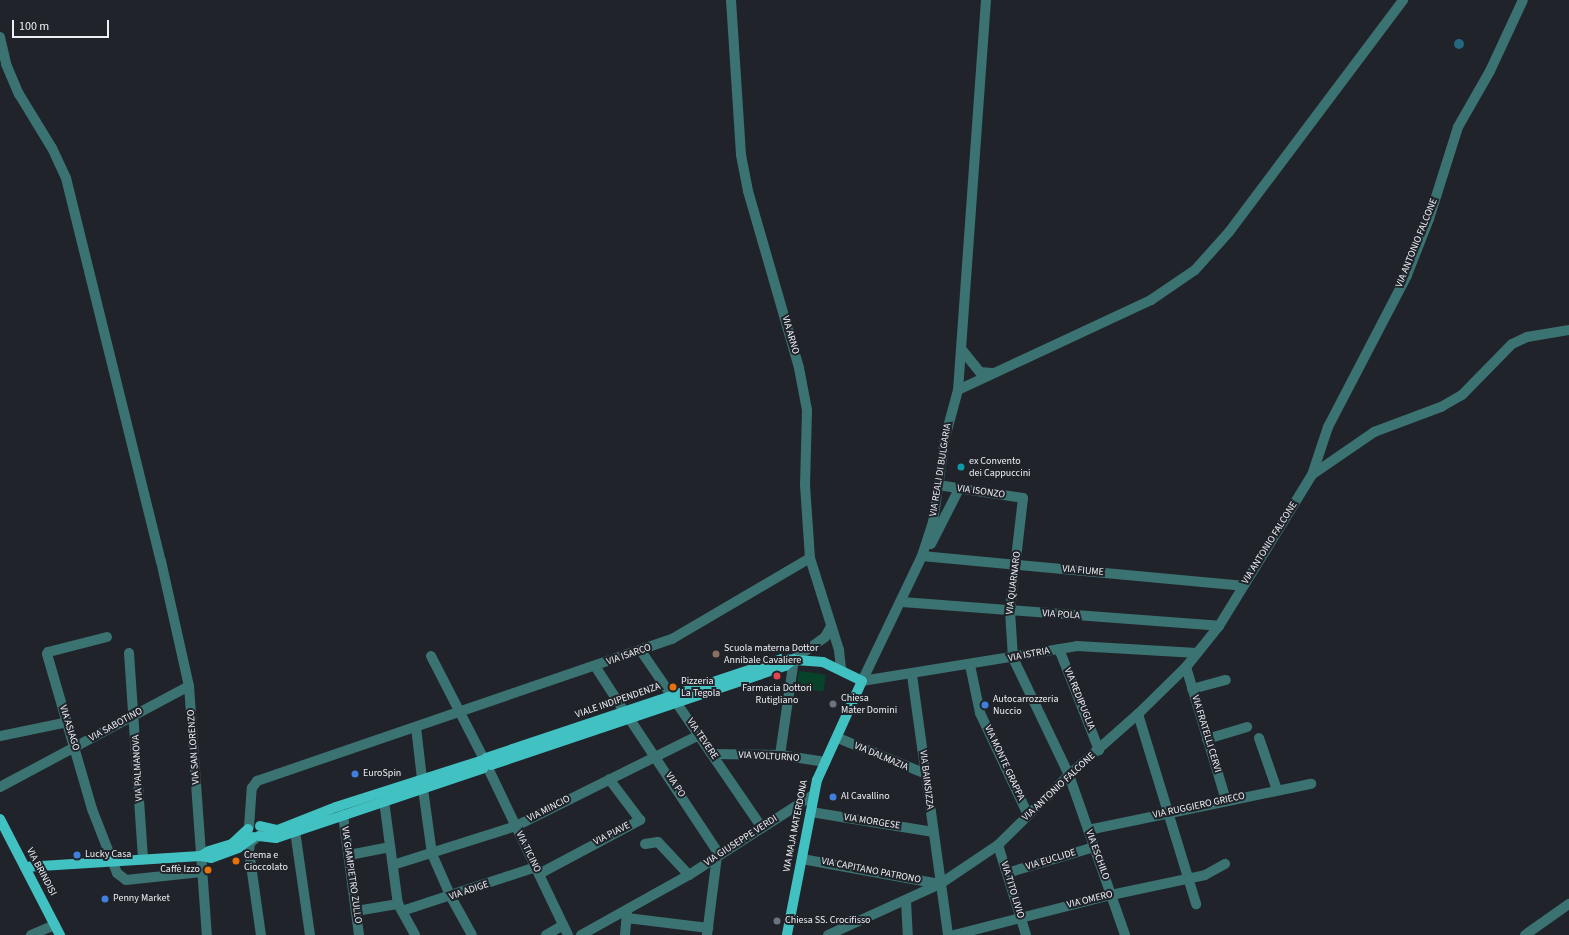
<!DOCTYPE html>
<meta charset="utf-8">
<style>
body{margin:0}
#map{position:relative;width:1569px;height:935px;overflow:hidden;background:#20242a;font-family:"Source Sans 3",sans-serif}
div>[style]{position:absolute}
.green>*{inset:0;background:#07432a;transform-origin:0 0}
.water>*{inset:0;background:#22687f}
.round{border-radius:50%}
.minor>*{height:10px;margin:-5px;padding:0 5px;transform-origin:5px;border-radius:5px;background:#3b7272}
.major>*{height:10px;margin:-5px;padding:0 5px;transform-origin:5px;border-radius:5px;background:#41c1c2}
.dots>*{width:11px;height:11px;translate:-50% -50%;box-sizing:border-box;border:2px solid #20242a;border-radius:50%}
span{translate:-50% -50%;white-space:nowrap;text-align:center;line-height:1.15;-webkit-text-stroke:4px #20242a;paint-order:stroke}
.street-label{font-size:10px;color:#edeff4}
.poi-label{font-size:10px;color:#edeff4}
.left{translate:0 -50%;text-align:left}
.right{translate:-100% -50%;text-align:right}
.scale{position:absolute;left:12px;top:20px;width:97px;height:18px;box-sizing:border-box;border:2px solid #edeff4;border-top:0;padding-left:5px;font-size:12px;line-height:14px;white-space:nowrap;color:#edeff4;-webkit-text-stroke:3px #20242a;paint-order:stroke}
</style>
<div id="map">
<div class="green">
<div style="left:799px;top:671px;width:27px;height:17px;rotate:8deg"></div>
</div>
<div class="water">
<div class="round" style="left:1454px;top:39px;width:10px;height:10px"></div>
</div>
<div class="minor">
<div style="left:731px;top:0;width:155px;rotate:86.3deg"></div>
<div style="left:741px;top:155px;width:37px;rotate:79deg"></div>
<div style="left:748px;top:191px;width:184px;rotate:73.9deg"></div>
<div style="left:799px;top:368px;width:43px;rotate:79.2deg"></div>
<div style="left:807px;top:410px;width:75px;rotate:91.5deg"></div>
<div style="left:805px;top:485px;width:73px;rotate:86.1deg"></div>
<div style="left:810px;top:558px;width:96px;rotate:72.5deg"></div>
<div style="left:839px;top:650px;width:20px;rotate:84deg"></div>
<div style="left:986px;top:0;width:391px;rotate:94.1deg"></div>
<div style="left:958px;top:390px;width:50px;rotate:105.2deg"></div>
<div style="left:945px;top:438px;width:85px;rotate:98.1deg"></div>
<div style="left:933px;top:522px;width:36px;rotate:108deg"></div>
<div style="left:922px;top:556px;width:139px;rotate:115.6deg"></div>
<div style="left:862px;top:681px;width:218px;rotate:-9.2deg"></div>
<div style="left:1077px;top:646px;width:120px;rotate:3.3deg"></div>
<div style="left:0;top:37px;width:28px;rotate:77deg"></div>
<div style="left:6px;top:64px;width:33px;rotate:67deg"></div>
<div style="left:19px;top:94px;width:63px;rotate:58.6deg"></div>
<div style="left:52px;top:148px;width:33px;rotate:65deg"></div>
<div style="left:66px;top:178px;width:395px;rotate:76.1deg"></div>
<div style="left:161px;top:561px;width:128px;rotate:77.4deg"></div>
<div style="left:189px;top:686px;width:250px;rotate:85.9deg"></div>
<div style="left:962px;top:350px;width:28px;rotate:51deg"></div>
<div style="left:980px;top:372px;width:12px;rotate:5deg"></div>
<div style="left:958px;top:390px;width:213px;rotate:-25deg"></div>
<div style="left:1151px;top:300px;width:53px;rotate:-34.3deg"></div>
<div style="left:1195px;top:270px;width:51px;rotate:-48.2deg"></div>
<div style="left:1229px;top:232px;width:290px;rotate:-53.1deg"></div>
<div style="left:1313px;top:474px;width:74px;rotate:-34.5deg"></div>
<div style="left:1374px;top:432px;width:72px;rotate:-20.5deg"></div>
<div style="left:1441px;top:407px;width:24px;rotate:-30deg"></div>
<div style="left:1462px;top:395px;width:71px;rotate:-45.6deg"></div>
<div style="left:1512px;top:344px;width:17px;rotate:-25deg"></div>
<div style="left:1527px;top:337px;width:43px;rotate:-9.5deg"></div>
<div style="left:938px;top:485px;width:86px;rotate:8.7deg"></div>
<div style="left:1023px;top:498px;width:114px;rotate:96.6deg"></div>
<div style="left:1010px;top:611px;width:47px;rotate:86.3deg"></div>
<div style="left:1013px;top:658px;width:130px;rotate:64.4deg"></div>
<div style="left:1069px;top:775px;width:170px;rotate:70.7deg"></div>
<div style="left:931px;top:544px;width:62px;rotate:-63deg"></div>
<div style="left:922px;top:556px;width:322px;rotate:5.3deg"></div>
<div style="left:902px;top:602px;width:318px;rotate:4.3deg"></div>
<div style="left:107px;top:637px;width:61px;rotate:165.7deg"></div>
<div style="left:48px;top:652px;width:2px;rotate:117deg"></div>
<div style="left:47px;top:654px;width:161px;rotate:73.8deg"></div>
<div style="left:92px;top:809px;width:69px;rotate:68.7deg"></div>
<div style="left:117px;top:873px;width:11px;rotate:38deg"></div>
<div style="left:126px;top:880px;width:76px;rotate:-6deg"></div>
<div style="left:1059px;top:649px;width:109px;rotate:68.4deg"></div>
<div style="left:641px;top:651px;width:214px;rotate:55.6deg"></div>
<div style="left:129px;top:653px;width:207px;rotate:86.1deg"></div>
<div style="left:431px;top:656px;width:116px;rotate:62.8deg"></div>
<div style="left:970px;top:665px;width:49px;rotate:78.2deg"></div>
<div style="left:980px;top:713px;width:113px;rotate:64.8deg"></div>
<div style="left:595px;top:666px;width:54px;rotate:57.2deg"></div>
<div style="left:1186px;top:667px;width:139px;rotate:73.3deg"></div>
<div style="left:912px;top:675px;width:262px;rotate:82.1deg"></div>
<div style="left:1192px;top:689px;width:35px;rotate:-15deg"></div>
<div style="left:1138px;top:714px;width:199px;rotate:73deg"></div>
<div style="left:629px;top:718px;width:163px;rotate:56.5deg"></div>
<div style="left:416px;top:727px;width:52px;rotate:83.4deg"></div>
<div style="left:0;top:736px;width:69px;rotate:-11.6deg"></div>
<div style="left:838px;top:738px;width:95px;rotate:22.2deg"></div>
<div style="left:1259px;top:738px;width:55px;rotate:70.9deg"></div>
<div style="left:1207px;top:739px;width:42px;rotate:-16.7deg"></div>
<div style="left:712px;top:754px;width:68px;rotate:0.8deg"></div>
<div style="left:780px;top:755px;width:46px;rotate:8.8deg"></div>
<div style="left:780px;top:755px;width:97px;rotate:-81.7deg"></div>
<div style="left:794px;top:659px;width:38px;rotate:-35deg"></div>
<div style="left:825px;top:637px;width:13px;rotate:-61deg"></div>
<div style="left:488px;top:768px;width:185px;rotate:64.4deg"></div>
<div style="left:0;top:787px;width:214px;rotate:-28.1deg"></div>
<div style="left:423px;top:789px;width:66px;rotate:82.1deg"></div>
<div style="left:432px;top:854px;width:47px;rotate:66.2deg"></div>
<div style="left:451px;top:897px;width:43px;rotate:61.1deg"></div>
<div style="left:384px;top:801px;width:104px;rotate:82.3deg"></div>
<div style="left:398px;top:904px;width:35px;rotate:61deg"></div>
<div style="left:811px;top:812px;width:124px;rotate:9.3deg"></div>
<div style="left:343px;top:815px;width:121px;rotate:82.4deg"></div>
<div style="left:249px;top:827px;width:39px;rotate:-86deg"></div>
<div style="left:252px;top:788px;width:9px;rotate:-54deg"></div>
<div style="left:257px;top:781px;width:439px;rotate:-18.9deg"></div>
<div style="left:672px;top:639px;width:160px;rotate:-30.4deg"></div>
<div style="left:1088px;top:830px;width:228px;rotate:-11.7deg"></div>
<div style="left:295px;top:831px;width:105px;rotate:81.8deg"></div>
<div style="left:257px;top:837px;width:9px;rotate:139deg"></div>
<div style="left:250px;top:843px;width:8px;rotate:97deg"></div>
<div style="left:249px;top:851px;width:85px;rotate:81.9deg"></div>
<div style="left:645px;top:844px;width:13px;rotate:-9deg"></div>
<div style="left:658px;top:842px;width:45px;rotate:46.8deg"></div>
<div style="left:998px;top:845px;width:94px;rotate:72.7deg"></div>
<div style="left:349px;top:855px;width:42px;rotate:-11deg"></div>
<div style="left:802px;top:859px;width:140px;rotate:10.3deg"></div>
<div style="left:393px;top:865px;width:129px;rotate:-17.6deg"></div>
<div style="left:516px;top:826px;width:204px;rotate:-26.4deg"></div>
<div style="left:1007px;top:873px;width:91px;rotate:-16.6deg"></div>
<div style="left:539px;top:874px;width:115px;rotate:-28.1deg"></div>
<div style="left:640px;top:820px;width:51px;rotate:-127.1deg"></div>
<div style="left:906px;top:901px;width:34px;rotate:87deg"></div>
<div style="left:356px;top:911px;width:43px;rotate:-9.5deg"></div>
<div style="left:402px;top:911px;width:141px;rotate:-18.2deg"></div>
<div style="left:627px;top:918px;width:82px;rotate:7deg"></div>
<div style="left:31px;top:935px;width:26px;rotate:-23deg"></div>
<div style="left:546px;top:935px;width:20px;rotate:-30deg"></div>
<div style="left:581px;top:935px;width:124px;rotate:-29.1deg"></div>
<div style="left:689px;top:875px;width:148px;rotate:-32.8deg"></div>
<div style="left:625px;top:935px;width:22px;rotate:-85deg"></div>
<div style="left:707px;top:935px;width:80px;rotate:-82.8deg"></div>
<div style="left:828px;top:935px;width:123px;rotate:-24.5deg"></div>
<div style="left:940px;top:884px;width:70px;rotate:-33.9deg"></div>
<div style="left:998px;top:845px;width:100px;rotate:-44.6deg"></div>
<div style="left:1069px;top:775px;width:92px;rotate:-41.5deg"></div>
<div style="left:1138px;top:714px;width:67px;rotate:-44.4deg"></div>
<div style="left:1186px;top:667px;width:53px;rotate:-51.2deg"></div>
<div style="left:1219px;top:626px;width:177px;rotate:-58.4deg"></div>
<div style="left:1312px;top:475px;width:51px;rotate:-71.6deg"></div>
<div style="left:1328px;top:427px;width:171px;rotate:-62.5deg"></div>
<div style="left:1407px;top:275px;width:60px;rotate:-68.6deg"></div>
<div style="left:1429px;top:219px;width:96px;rotate:-72.5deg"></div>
<div style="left:1458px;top:127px;width:64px;rotate:-60.3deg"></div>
<div style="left:1490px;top:71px;width:78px;rotate:-65.1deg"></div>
<div style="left:954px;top:935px;width:162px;rotate:-14.3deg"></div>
<div style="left:1111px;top:895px;width:96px;rotate:-12deg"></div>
<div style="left:1205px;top:875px;width:23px;rotate:-29deg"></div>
<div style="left:1525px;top:935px;width:54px;rotate:-35.2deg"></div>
</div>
<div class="major">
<div style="left:486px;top:758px;width:312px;rotate:-18.5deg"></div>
<div style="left:782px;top:659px;width:41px;rotate:4.2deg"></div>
<div style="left:823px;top:662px;width:43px;rotate:26deg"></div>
<div style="left:862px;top:681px;width:109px;rotate:114.4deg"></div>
<div style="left:817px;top:780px;width:158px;rotate:101deg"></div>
<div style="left:491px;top:765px;width:310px;rotate:-18.6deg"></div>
<div style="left:785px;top:666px;width:11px;rotate:-38deg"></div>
<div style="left:0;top:819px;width:131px;rotate:62.7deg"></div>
<div style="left:260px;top:826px;width:18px;rotate:13deg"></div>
<div style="left:278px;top:830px;width:62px;rotate:-21.6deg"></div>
<div style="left:336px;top:807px;width:154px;rotate:-17.7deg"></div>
<div style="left:259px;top:836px;width:17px;rotate:7deg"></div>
<div style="left:276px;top:838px;width:219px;rotate:-18.6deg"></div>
<div style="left:201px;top:856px;width:9px;rotate:-32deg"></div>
<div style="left:209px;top:851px;width:24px;rotate:-17deg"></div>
<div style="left:232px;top:844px;width:22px;rotate:-43deg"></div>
<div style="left:25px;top:867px;width:176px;rotate:-3.6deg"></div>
<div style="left:201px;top:856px;width:10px;rotate:11deg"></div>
<div style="left:211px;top:858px;width:29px;rotate:-20deg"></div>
<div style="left:238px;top:848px;width:19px;rotate:-35deg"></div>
</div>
<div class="dots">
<div style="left:961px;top:467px;background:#0f9aa8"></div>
<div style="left:716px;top:654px;background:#8d6e63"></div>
<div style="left:777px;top:676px;background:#e0444e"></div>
<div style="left:673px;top:687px;background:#e8710a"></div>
<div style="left:833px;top:704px;background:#6b7280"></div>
<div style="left:985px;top:705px;background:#3f7fe0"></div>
<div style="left:355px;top:774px;background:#3f7fe0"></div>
<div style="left:833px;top:797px;background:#3f7fe0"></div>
<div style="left:77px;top:855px;background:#3f7fe0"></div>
<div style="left:236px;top:861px;background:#e8710a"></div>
<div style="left:208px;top:870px;background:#e8710a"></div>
<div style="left:105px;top:899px;background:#3f7fe0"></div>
<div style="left:777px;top:921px;background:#6b7280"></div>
</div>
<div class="street-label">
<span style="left:1417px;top:243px;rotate:-68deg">VIA ANTONIO FALCONE</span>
<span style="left:790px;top:335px;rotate:74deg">VIA ARNO</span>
<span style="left:941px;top:470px;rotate:-81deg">VIA REALI DI BULGARIA</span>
<span style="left:981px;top:492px;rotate:8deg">VIA ISONZO</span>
<span style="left:1270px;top:543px;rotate:-58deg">VIA ANTONIO FALCONE</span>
<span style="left:1083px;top:571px;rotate:5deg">VIA FIUME</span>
<span style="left:1014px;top:583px;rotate:-83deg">VIA QUARNARO</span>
<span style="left:1061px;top:615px;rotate:4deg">VIA POLA</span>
<span style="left:629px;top:655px;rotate:-19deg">VIA ISARCO</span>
<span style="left:1029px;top:655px;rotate:-11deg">VIA ISTRIA</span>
<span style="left:1079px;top:699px;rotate:68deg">VIA REDIPUGLIA</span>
<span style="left:618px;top:701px;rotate:-19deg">VIALE INDIPENDENZA</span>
<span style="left:116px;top:725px;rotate:-29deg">VIA SABOTINO</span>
<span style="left:69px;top:728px;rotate:73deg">VIA ASIAGO</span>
<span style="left:1206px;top:734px;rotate:73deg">VIA FRATELLI CERVI</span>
<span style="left:702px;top:739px;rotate:56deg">VIA TEVERE</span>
<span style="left:194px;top:747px;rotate:-94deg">VIA SAN LORENZO</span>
<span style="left:769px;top:757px;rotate:3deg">VIA VOLTURNO</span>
<span style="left:881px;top:757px;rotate:23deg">VIA DALMAZIA</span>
<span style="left:1004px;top:763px;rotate:65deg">VIA MONTE GRAPPA</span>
<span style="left:138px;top:768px;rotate:-93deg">VIA PALMANOVA</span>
<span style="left:926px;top:780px;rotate:83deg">VIA BAINSIZZA</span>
<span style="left:675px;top:785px;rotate:57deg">VIA PO</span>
<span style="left:1059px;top:787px;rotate:-43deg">VIA ANTONIO FALCONE</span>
<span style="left:1199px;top:806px;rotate:-12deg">VIA RUGGIERO GRIECO</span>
<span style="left:549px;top:809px;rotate:-27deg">VIA MINCIO</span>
<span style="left:872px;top:822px;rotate:9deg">VIA MORGESE</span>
<span style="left:796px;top:826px;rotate:-79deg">VIA MAJA MATERDONA</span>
<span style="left:612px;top:834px;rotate:-27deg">VIA PIAVE</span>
<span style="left:741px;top:841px;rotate:-33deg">VIA GIUSEPPE VERDI</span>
<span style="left:528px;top:852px;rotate:64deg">VIA TICINO</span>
<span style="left:1097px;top:855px;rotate:70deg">VIA ESCHILO</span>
<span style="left:1051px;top:860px;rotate:-17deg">VIA EUCLIDE</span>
<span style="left:871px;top:871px;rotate:11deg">VIA CAPITANO PATRONO</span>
<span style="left:41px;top:872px;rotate:62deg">VIA BRINDISI</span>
<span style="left:351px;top:875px;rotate:82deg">VIA GIAMPIETRO ZULLO</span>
<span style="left:1012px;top:890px;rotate:73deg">VIA TITO LIVIO</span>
<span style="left:469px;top:891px;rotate:-19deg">VIA ADIGE</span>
<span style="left:1090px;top:900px;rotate:-14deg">VIA OMERO</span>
</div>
<div class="poi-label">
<span class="left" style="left:969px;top:467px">ex Convento<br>dei Cappuccini</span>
<span class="left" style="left:724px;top:654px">Scuola materna Dottor<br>Annibale Cavaliere</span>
<span class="left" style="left:681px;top:687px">Pizzeria<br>La Tegola</span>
<span style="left:777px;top:694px">Farmacia Dottori<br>Rutigliano</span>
<span class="left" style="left:841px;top:704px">Chiesa<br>Mater Domini</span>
<span class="left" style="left:993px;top:705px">Autocarrozzeria<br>Nuccio</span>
<span class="left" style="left:363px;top:774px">EuroSpin</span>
<span class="left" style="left:841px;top:797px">Al Cavallino</span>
<span class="left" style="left:85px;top:855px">Lucky Casa</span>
<span class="left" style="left:244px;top:861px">Crema e<br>Cioccolato</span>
<span class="right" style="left:200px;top:870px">Caffè Izzo</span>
<span class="left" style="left:113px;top:899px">Penny Market</span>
<span class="left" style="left:785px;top:921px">Chiesa SS. Crocifisso</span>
</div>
<div class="scale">100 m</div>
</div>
